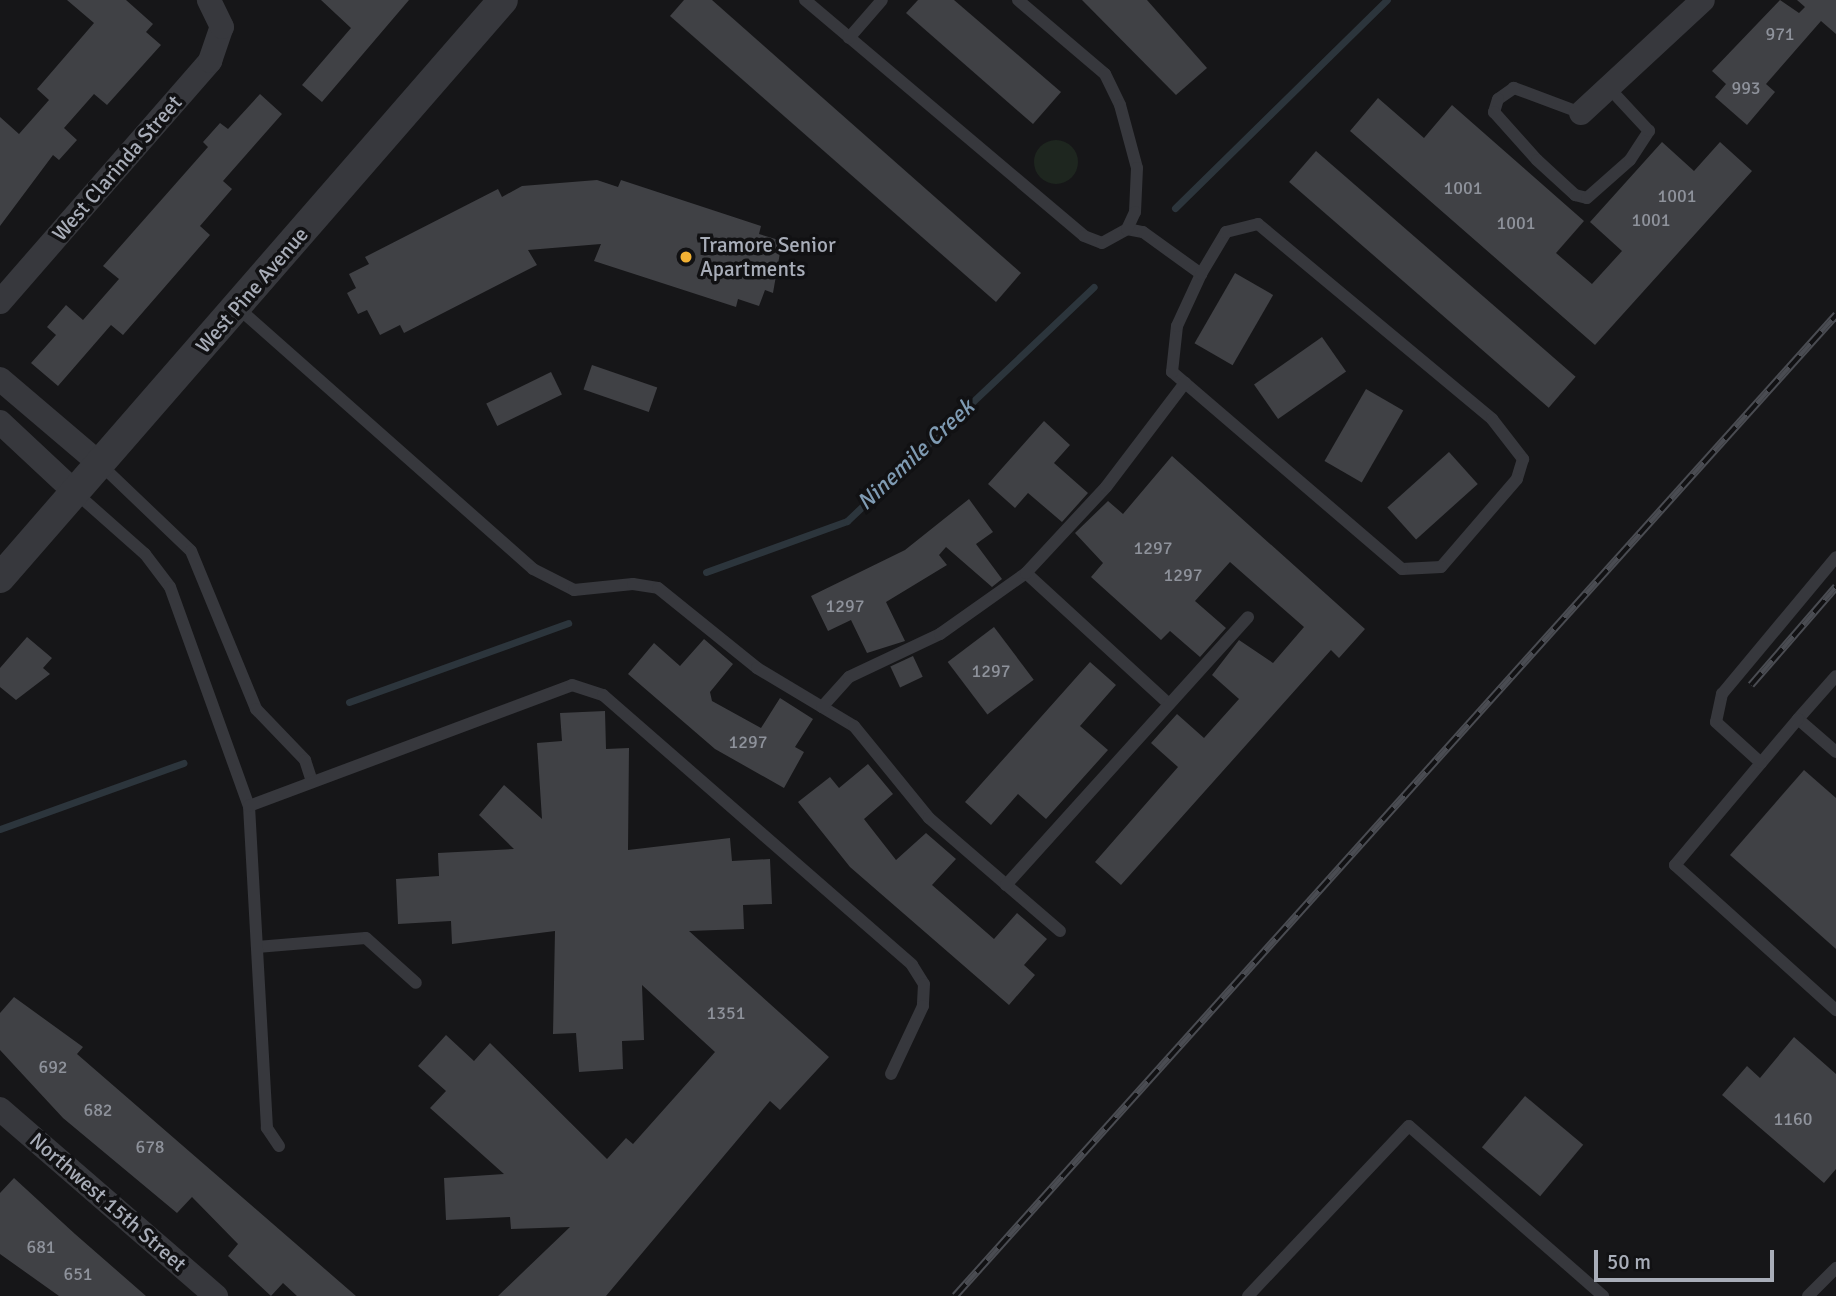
<!DOCTYPE html>
<style>
body{margin:0}
#map{position:relative;width:1836px;height:1296px;overflow:hidden;background:#161618;font-family:Signika,sans-serif}
div>[style]{position:absolute}
.green>*{inset:0;background:#1e261f}
.round{border-radius:50%}
.stream>*{height:7px;margin:-3.5px;padding:0 3.5px;transform-origin:3.5px;border-radius:3.5px;background:#2c353c}
.building>*{inset:0;background:#404145;transform-origin:0 0}
.service>*{height:12px;margin:-6px;padding:0 6px;transform-origin:6px;border-radius:6px;background:#37383d}
.minor>*{height:24px;margin:-12px;padding:0 12px;transform-origin:12px;border-radius:12px;background:#37383d}
.tertiary>*{height:30px;margin:-15px;padding:0 15px;transform-origin:15px;border-radius:15px;background:#37383d}
.rail>*{height:8px;margin-top:-4px;transform-origin:0;background:repeating-linear-gradient(90deg,#111113 0 16px,#4a4c52 0 32px);box-sizing:border-box;border-block:2px solid #4a4c52}
.dots>*{width:19px;height:19px;translate:-50% -50%;box-sizing:border-box;border:4px solid #111113;border-radius:50%}
span{translate:-50% -50%;white-space:nowrap;text-align:center;line-height:1.15;-webkit-text-stroke:7px #111113;paint-order:stroke}
.number-label{font-size:18px;color:#8e929b}
.number-label span{-webkit-text-stroke-width:0}
.street-label{font-size:21px;color:#a8adb8}
.poi-label{font-size:21px;color:#a8adb8}
.left{translate:0 -50%;text-align:left}
.water-label{font-size:23px;color:#7f9bb3;font-style:italic}
.scale{position:absolute;left:1594px;top:1250px;width:180px;height:32px;box-sizing:border-box;border:4px solid #a8adb8;border-top:0;padding-left:9px;font-size:21px;line-height:24px;white-space:nowrap;color:#a8adb8;-webkit-text-stroke:5px #111113;paint-order:stroke}
</style>
<div id="map">
<div class="green">
<div class="round" style="left:1034px;top:140px;width:44px;height:44px"></div>
</div>
<div class="stream">
<div style="left:1175px;top:208px;width:297px;rotate:-44.5deg"></div>
<div style="left:706px;top:572px;width:150px;rotate:-19.9deg"></div>
<div style="left:847px;top:521px;width:340px;rotate:-43.5deg"></div>
<div style="left:349px;top:702px;width:233px;rotate:-19.8deg"></div>
<div style="left:0;top:829px;width:195px;rotate:-19.8deg"></div>
</div>
<div class="building">
<div style="clip-path:polygon(67px 0,126px 0,153px 24px,146px 32px,161px 45px,107px 105px,94px 94px,64px 128px,77px 140px,59px 160px,53px 155px,0 226px,0 117px,19px 134px,49px 100px,37px 89px,94px 23px)"></div>
<div style="clip-path:polygon(321px 0,409px 0,322px 102px,302px 85px,351px 28px)"></div>
<div style="clip-path:polygon(684px 0,712px 0,1021px 273px,996px 302px,670px 16px)"></div>
<div style="clip-path:polygon(918px 0,954px 0,1061px 92px,1033px 124px,906px 13px)"></div>
<div style="clip-path:polygon(1082px 0,1147px 0,1207px 68px,1176px 95px)"></div>
<div style="clip-path:polygon(1780px 0,1799px 13px,1805px 7px,1797px 0,1836px 0,1836px 34px,1821px 21px,1766px 84px,1775px 92px,1747px 125px,1715px 97px,1726px 84px,1712px 71px)"></div>
<div style="clip-path:polygon(260px 94px,282px 114px,223px 181px,232px 189px,200px 226px,210px 235px,123px 335px,111px 325px,58px 386px,31px 363px,56px 335px,47px 327px,66px 305px,83px 320px,119px 279px,103px 266px,208px 147px,203px 142px,220px 123px,228px 129px)"></div>
<div style="clip-path:polygon(1378px 98px,1424px 138px,1452px 105px,1584px 221px,1556px 253px,1592px 284px,1622px 251px,1590px 222px,1662px 142px,1694px 171px,1720px 142px,1752px 171px,1595px 345px,1350px 131px)"></div>
<div style="left:1316px;top:151px;width:344px;height:41px;rotate:41deg"></div>
<div style="clip-path:polygon(597px 180px,618px 187px,621px 180px,761px 226px,759px 234px,782px 241px,773px 293px,765px 290px,759px 306px,738px 299px,736px 307px,594px 261px,601px 244px,528px 250px,537px 265px,404px 333px,400px 325px,380px 335px,367px 310px,358px 314px,347px 293px,356px 288px,349px 274px,369px 264px,365px 257px,498px 189px,502px 197px,522px 186px)"></div>
<div style="left:1235px;top:273px;width:44px;height:81px;rotate:30deg"></div>
<div style="left:1322px;top:337px;width:42px;height:83px;rotate:55deg"></div>
<div style="left:592px;top:365px;width:69px;height:26px;rotate:19deg"></div>
<div style="left:551px;top:372px;width:25px;height:72px;rotate:64deg"></div>
<div style="left:1366px;top:389px;width:43px;height:83px;rotate:30deg"></div>
<div style="clip-path:polygon(1044px 421px,1070px 445px,1054px 463px,1088px 493px,1062px 522px,1028px 493px,1015px 508px,988px 484px)"></div>
<div style="left:1449px;top:452px;width:43px;height:83px;rotate:48deg"></div>
<div style="clip-path:polygon(1172px 456px,1365px 629px,1339px 658px,1331px 650px,1121px 885px,1095px 862px,1178px 767px,1151px 743px,1177px 714px,1204px 738px,1239px 699px,1212px 675px,1239px 640px,1273px 663px,1304px 627px,1230px 562px,1195px 601px,1226px 628px,1200px 657px,1170px 631px,1161px 640px,1091px 577px,1103px 563px,1075px 533px,1108px 501px,1123px 514px)"></div>
<div style="clip-path:polygon(969px 499px,993px 532px,976px 544px,1002px 579px,992px 587px,946px 547px,939px 555px,947px 565px,886px 602px,905px 641px,867px 653px,851px 620px,828px 631px,811px 596px,905px 550px)"></div>
<div style="left:994px;top:627px;width:66px;height:58px;rotate:53deg"></div>
<div style="clip-path:polygon(27px 637px,52px 658px,43px 668px,50px 674px,16px 700px,0 687px,0 668px)"></div>
<div style="clip-path:polygon(704px 639px,733px 664px,710px 692px,712px 701px,761px 728px,780px 698px,813px 719px,795px 747px,804px 752px,784px 788px,715px 749px,628px 674px,654px 643px,680px 666px)"></div>
<div style="left:913px;top:656px;width:23px;height:25px;rotate:65deg"></div>
<div style="clip-path:polygon(1090px 662px,1116px 685px,1080px 726px,1108px 750px,1046px 819px,1018px 794px,991px 825px,965px 802px)"></div>
<div style="clip-path:polygon(605px 711px,606px 749px,629px 748px,628px 850px,730px 838px,732px 861px,770px 859px,772px 904px,743px 905px,744px 929px,689px 931px,829px 1057px,780px 1110px,770px 1101px,606px 1296px,498px 1296px,570px 1227px,511px 1229px,510px 1217px,446px 1220px,444px 1178px,504px 1174px,430px 1108px,446px 1091px,418px 1066px,446px 1035px,474px 1061px,490px 1043px,607px 1159px,626px 1138px,633px 1144px,715px 1052px,642px 985px,644px 1040px,622px 1041px,623px 1069px,579px 1072px,576px 1033px,553px 1034px,555px 931px,452px 944px,451px 921px,398px 924px,396px 879px,439px 876px,438px 853px,514px 849px,479px 815px,504px 785px,542px 819px,537px 743px,562px 741px,560px 713px)"></div>
<div style="clip-path:polygon(868px 764px,893px 794px,864px 819px,896px 860px,926px 833px,956px 859px,932px 885px,994px 939px,1017px 913px,1047px 939px,1024px 965px,1035px 975px,1009px 1005px,850px 867px,798px 802px,830px 777px,839px 788px)"></div>
<div style="clip-path:polygon(1804px 770px,1836px 798px,1836px 949px,1730px 855px)"></div>
<div style="clip-path:polygon(14px 997px,83px 1047px,77px 1054px,356px 1296px,297px 1296px,283px 1283px,271px 1296px,228px 1256px,238px 1244px,192px 1197px,177px 1213px,63px 1118px,0 1050px,0 1013px)"></div>
<div style="clip-path:polygon(1794px 1037px,1836px 1074px,1836px 1169px,1824px 1183px,1722px 1095px,1747px 1066px,1760px 1078px)"></div>
<div style="left:1525px;top:1096px;width:76px;height:67px;rotate:40deg"></div>
<div style="clip-path:polygon(14px 1178px,75px 1234px,146px 1296px,59px 1296px,0 1254px,0 1193px)"></div>
</div>
<div class="service">
<div style="left:805px;top:0;width:365px;rotate:40.2deg"></div>
<div style="left:1084px;top:236px;width:19px;rotate:21deg"></div>
<div style="left:1102px;top:243px;width:29px;rotate:-29deg"></div>
<div style="left:1127px;top:229px;width:16px;rotate:11deg"></div>
<div style="left:1143px;top:232px;width:72px;rotate:35.9deg"></div>
<div style="left:1018px;top:0;width:114px;rotate:40.4deg"></div>
<div style="left:1105px;top:74px;width:34px;rotate:64deg"></div>
<div style="left:1120px;top:105px;width:65px;rotate:74.9deg"></div>
<div style="left:1137px;top:168px;width:44px;rotate:92.6deg"></div>
<div style="left:1135px;top:212px;width:19px;rotate:115deg"></div>
<div style="left:849px;top:38px;width:50px;rotate:-49deg"></div>
<div style="left:1581px;top:113px;width:72px;rotate:-159.5deg"></div>
<div style="left:1514px;top:88px;width:19px;rotate:145deg"></div>
<div style="left:1498px;top:99px;width:14px;rotate:107deg"></div>
<div style="left:1494px;top:112px;width:64px;rotate:48.1deg"></div>
<div style="left:1537px;top:160px;width:52px;rotate:42.6deg"></div>
<div style="left:1575px;top:195px;width:12px;rotate:14deg"></div>
<div style="left:1587px;top:198px;width:57px;rotate:-41.5deg"></div>
<div style="left:1630px;top:160px;width:35px;rotate:-57deg"></div>
<div style="left:1649px;top:131px;width:59px;rotate:-132.9deg"></div>
<div style="left:1258px;top:224px;width:305px;rotate:39.8deg"></div>
<div style="left:1492px;top:419px;width:51px;rotate:52.2deg"></div>
<div style="left:1523px;top:459px;width:21px;rotate:107deg"></div>
<div style="left:1517px;top:479px;width:116px;rotate:130.8deg"></div>
<div style="left:1441px;top:567px;width:39px;rotate:177deg"></div>
<div style="left:1402px;top:569px;width:303px;rotate:-139.4deg"></div>
<div style="left:1172px;top:372px;width:46px;rotate:-83.8deg"></div>
<div style="left:1177px;top:326px;width:57px;rotate:-65.2deg"></div>
<div style="left:1201px;top:274px;width:49px;rotate:-59.2deg"></div>
<div style="left:1226px;top:232px;width:33px;rotate:-14deg"></div>
<div style="left:237px;top:307px;width:395px;rotate:41.5deg"></div>
<div style="left:533px;top:569px;width:46px;rotate:27.1deg"></div>
<div style="left:574px;top:590px;width:59px;rotate:-5.8deg"></div>
<div style="left:633px;top:584px;width:25px;rotate:9deg"></div>
<div style="left:658px;top:588px;width:127px;rotate:38.9deg"></div>
<div style="left:757px;top:668px;width:113px;rotate:30.9deg"></div>
<div style="left:854px;top:726px;width:119px;rotate:50.8deg"></div>
<div style="left:929px;top:818px;width:173px;rotate:40.8deg"></div>
<div style="left:101px;top:465px;width:124px;rotate:43.7deg"></div>
<div style="left:191px;top:551px;width:171px;rotate:67.6deg"></div>
<div style="left:256px;top:709px;width:71px;rotate:46.1deg"></div>
<div style="left:305px;top:760px;width:23px;rotate:72deg"></div>
<div style="left:76px;top:493px;width:92px;rotate:41.5deg"></div>
<div style="left:145px;top:554px;width:41px;rotate:52.9deg"></div>
<div style="left:170px;top:587px;width:233px;rotate:70.2deg"></div>
<div style="left:1026px;top:573px;width:194px;rotate:42.5deg"></div>
<div style="left:822px;top:707px;width:40px;rotate:-48deg"></div>
<div style="left:849px;top:677px;width:101px;rotate:-25.3deg"></div>
<div style="left:940px;top:634px;width:105px;rotate:-35.3deg"></div>
<div style="left:1026px;top:573px;width:117px;rotate:-47.1deg"></div>
<div style="left:1106px;top:487px;width:131px;rotate:-52.8deg"></div>
<div style="left:1798px;top:719px;width:57px;rotate:-48.5deg"></div>
<div style="left:1836px;top:752px;width:50px;rotate:-139deg"></div>
<div style="left:1798px;top:719px;width:191px;rotate:130.1deg"></div>
<div style="left:1675px;top:865px;width:217px;rotate:42deg"></div>
<div style="left:1761px;top:763px;width:61px;rotate:-137.7deg"></div>
<div style="left:1716px;top:722px;width:29px;rotate:-78deg"></div>
<div style="left:1722px;top:694px;width:178px;rotate:-50.2deg"></div>
<div style="left:1006px;top:885px;width:361px;rotate:-47.9deg"></div>
<div style="left:257px;top:947px;width:109px;rotate:-4.7deg"></div>
<div style="left:366px;top:938px;width:67px;rotate:42deg"></div>
<div style="left:279px;top:1146px;width:22px;rotate:-124deg"></div>
<div style="left:267px;top:1128px;width:323px;rotate:-93.2deg"></div>
<div style="left:249px;top:806px;width:345px;rotate:-20.5deg"></div>
<div style="left:572px;top:685px;width:33px;rotate:18deg"></div>
<div style="left:603px;top:695px;width:410px;rotate:41.1deg"></div>
<div style="left:912px;top:965px;width:22px;rotate:58deg"></div>
<div style="left:924px;top:984px;width:22px;rotate:93deg"></div>
<div style="left:923px;top:1006px;width:75px;rotate:115.2deg"></div>
<div style="left:1248px;top:1296px;width:234px;rotate:-46.6deg"></div>
<div style="left:1409px;top:1126px;width:258px;rotate:41.2deg"></div>
<div style="left:1808px;top:1296px;width:40px;rotate:-45deg"></div>
</div>
<div class="minor">
<div style="left:1581px;top:113px;width:166px;rotate:-42.8deg"></div>
<div style="left:0;top:302px;width:320px;rotate:-48.9deg"></div>
<div style="left:210px;top:61px;width:36px;rotate:-71deg"></div>
<div style="left:222px;top:27px;width:30px;rotate:-116deg"></div>
<div style="left:0;top:379px;width:133px;rotate:40.4deg"></div>
<div style="left:0;top:422px;width:104px;rotate:43.1deg"></div>
<div style="left:0;top:1109px;width:286px;rotate:40.9deg"></div>
</div>
<div class="tertiary">
<div style="left:0;top:578px;width:766px;rotate:-48.97deg"></div>
</div>
<div class="rail">
<div style="left:1751px;top:685px;width:130px;rotate:-49.1deg"></div>
<div style="left:955px;top:1296px;width:1319px;rotate:-48.07deg"></div>
</div>
<div class="dots">
<div style="left:686px;top:257px;background:#f2b134"></div>
</div>
<div class="number-label">
<span style="left:1780px;top:34px">971</span>
<span style="left:1746px;top:88px">993</span>
<span style="left:1463px;top:188px">1001</span>
<span style="left:1677px;top:196px">1001</span>
<span style="left:1651px;top:220px">1001</span>
<span style="left:1516px;top:223px">1001</span>
<span style="left:1153px;top:548px">1297</span>
<span style="left:1183px;top:575px">1297</span>
<span style="left:845px;top:606px">1297</span>
<span style="left:991px;top:671px">1297</span>
<span style="left:748px;top:742px">1297</span>
<span style="left:726px;top:1013px">1351</span>
<span style="left:53px;top:1067px">692</span>
<span style="left:98px;top:1110px">682</span>
<span style="left:1793px;top:1119px">1160</span>
<span style="left:150px;top:1147px">678</span>
<span style="left:41px;top:1247px">681</span>
<span style="left:78px;top:1274px">651</span>
</div>
<div class="street-label">
<span style="left:117px;top:168px;rotate:-49deg">West Clarinda Street</span>
<span style="left:252px;top:290px;rotate:-49deg">West Pine Avenue</span>
<span style="left:108px;top:1202px;rotate:41deg">Northwest 15th Street</span>
</div>
<div class="poi-label">
<span class="left" style="left:700px;top:257px">Tramore Senior<br>Apartments</span>
</div>
<div class="water-label">
<span style="left:916px;top:455px;rotate:-43deg">Ninemile Creek</span>
</div>
<div class="scale">50 m</div>
</div>
